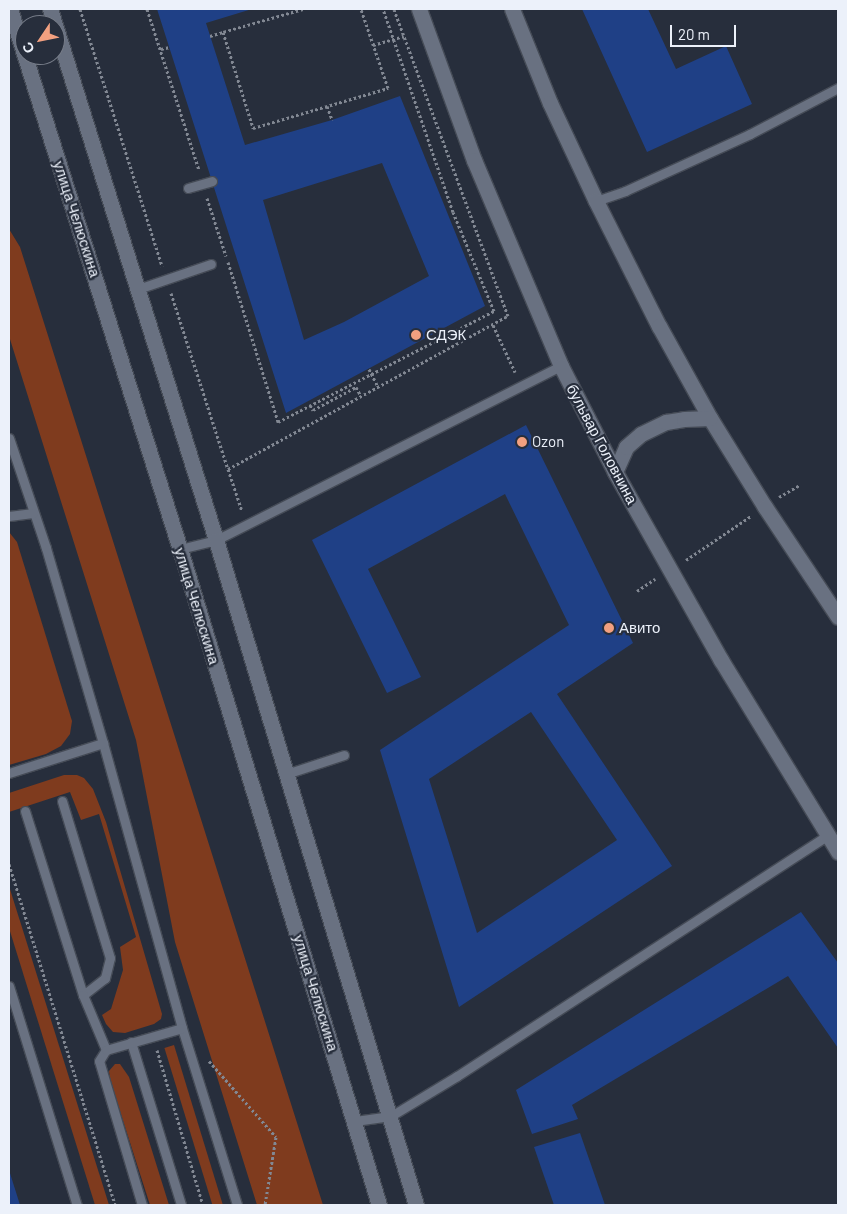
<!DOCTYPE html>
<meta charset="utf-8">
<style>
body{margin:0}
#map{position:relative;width:847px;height:1214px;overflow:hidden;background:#272e3c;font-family:Barlow,sans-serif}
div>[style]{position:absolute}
.green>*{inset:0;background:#7f3b1e;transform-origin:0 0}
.building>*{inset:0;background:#1f4086}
.path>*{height:3px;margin-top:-1.5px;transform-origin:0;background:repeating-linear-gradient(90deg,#828893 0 2.5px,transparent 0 5px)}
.roads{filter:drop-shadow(1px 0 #454b56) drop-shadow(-1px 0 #454b56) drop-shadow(0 1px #454b56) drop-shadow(0 -1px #454b56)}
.lane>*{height:9px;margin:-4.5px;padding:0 4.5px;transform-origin:4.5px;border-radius:4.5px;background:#697181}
.street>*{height:15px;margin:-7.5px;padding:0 7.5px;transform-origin:7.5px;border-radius:7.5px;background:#697181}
.dots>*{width:14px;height:14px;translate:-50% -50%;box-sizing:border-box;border:2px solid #272e3c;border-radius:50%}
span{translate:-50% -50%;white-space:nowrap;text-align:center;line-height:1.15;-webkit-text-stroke:4.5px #272e3c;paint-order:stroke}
.street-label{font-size:15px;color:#ecf1fa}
.poi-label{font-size:15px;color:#ecf1fa}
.left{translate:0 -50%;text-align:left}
.frame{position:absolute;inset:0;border:10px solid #ecf1fa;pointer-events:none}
.north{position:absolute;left:15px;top:15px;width:50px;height:50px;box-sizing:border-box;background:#272e3c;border:1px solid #767c88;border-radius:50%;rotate:236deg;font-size:14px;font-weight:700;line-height:20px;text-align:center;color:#ecf1fa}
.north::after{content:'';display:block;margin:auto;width:18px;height:22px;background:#f2a080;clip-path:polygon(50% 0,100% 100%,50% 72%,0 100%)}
.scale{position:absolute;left:670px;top:25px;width:66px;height:22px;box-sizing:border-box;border:2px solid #ecf1fa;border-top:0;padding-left:6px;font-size:15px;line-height:18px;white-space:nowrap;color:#ecf1fa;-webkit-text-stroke:4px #272e3c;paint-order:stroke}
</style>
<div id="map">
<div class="green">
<div style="clip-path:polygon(9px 229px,20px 247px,323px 1205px,257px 1205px,175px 942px,136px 740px,9px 336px)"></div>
<div style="clip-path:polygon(9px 532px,17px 542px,72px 721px,70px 734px,61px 746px,46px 754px,9px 765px)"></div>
<div style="clip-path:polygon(64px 775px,77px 775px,84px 778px,93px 789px,106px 822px,162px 1014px,161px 1019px,154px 1024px,125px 1033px,113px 1032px,106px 1024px,102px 1015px,111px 1009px,123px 970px,120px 947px,136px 937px,99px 814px,81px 820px,70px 792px,9px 812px,9px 793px)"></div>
<div style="clip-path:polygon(9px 886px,109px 1205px,95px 1205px,9px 928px)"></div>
<div style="left:174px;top:1045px;width:167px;height:10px;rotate:73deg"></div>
<div style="clip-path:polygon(115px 1064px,120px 1064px,129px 1077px,169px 1205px,150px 1205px,110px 1080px,109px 1071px)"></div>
</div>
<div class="building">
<div style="clip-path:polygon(evenodd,157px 9px,252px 9px,206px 23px,245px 145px,332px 120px,400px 96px,485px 306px,286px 413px,157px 9px,382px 163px,429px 276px,344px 322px,304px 340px,263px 200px,382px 163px)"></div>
<div style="clip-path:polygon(582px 9px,648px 9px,676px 69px,726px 46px,752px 104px,647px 152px)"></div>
<div style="clip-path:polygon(evenodd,526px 425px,633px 643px,557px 694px,672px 866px,459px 1007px,380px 750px,569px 625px,505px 494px,368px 569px,421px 677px,387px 693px,312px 540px,526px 425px,531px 712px,617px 840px,477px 933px,429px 779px,531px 712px)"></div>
<div style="clip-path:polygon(801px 912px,838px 963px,838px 1048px,788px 976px,572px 1105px,578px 1119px,532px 1134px,516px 1090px)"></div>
<div style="clip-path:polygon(580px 1133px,605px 1205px,554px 1205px,534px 1147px)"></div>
<div style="clip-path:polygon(9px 1170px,20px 1205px,9px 1205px)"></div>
</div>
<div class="path">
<div style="left:80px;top:9px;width:270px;rotate:72.3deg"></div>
<div style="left:147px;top:9px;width:169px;rotate:72.1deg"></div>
<div style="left:303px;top:9px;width:83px;rotate:164deg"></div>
<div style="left:223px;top:32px;width:101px;rotate:72.6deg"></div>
<div style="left:253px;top:128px;width:141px;rotate:-16.5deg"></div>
<div style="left:388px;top:88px;width:83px;rotate:-108.9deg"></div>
<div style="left:210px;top:36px;width:14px;rotate:-17deg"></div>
<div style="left:373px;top:45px;width:32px;rotate:-16deg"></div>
<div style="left:161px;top:49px;width:9px;rotate:-13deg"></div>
<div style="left:327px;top:106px;width:15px;rotate:70deg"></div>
<div style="left:207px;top:198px;width:61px;rotate:71.9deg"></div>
<div style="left:228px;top:262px;width:168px;rotate:72.6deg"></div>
<div style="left:278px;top:422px;width:243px;rotate:-27.2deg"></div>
<div style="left:494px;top:311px;width:107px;rotate:-112.5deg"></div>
<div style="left:453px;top:212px;width:215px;rotate:-109deg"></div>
<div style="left:171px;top:293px;width:185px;rotate:72.1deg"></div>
<div style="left:228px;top:469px;width:319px;rotate:-28.7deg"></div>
<div style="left:508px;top:316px;width:327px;rotate:-110.4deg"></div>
<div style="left:493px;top:325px;width:52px;rotate:64.9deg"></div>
<div style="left:369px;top:369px;width:20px;rotate:63deg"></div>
<div style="left:310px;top:405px;width:6px;rotate:59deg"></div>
<div style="left:313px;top:410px;width:49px;rotate:-28.1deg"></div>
<div style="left:356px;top:387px;width:10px;rotate:61deg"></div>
<div style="left:228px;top:469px;width:44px;rotate:71.6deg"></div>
<div style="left:779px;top:497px;width:24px;rotate:-30deg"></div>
<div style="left:686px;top:560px;width:78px;rotate:-34.1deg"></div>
<div style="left:637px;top:591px;width:22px;rotate:-34deg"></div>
<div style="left:9px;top:864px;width:357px;rotate:72.7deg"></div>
<div style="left:157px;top:1050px;width:162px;rotate:73.5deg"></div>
<div style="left:209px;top:1061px;width:101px;rotate:48.6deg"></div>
<div style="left:276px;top:1137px;width:69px;rotate:99.2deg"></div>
</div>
<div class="roads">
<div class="lane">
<div style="left:188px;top:188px;width:25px;rotate:-16deg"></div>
<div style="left:596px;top:201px;width:31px;rotate:-19deg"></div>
<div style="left:625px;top:191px;width:137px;rotate:-24.5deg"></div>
<div style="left:750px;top:134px;width:99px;rotate:-27.6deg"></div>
<div style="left:138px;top:289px;width:77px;rotate:-18.9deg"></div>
<div style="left:9px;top:438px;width:116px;rotate:71.4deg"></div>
<div style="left:46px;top:548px;width:203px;rotate:73.7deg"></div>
<div style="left:103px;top:743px;width:296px;rotate:74.5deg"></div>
<div style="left:182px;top:1028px;width:185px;rotate:72.7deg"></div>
<div style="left:9px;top:516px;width:24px;rotate:-7deg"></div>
<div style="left:180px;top:549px;width:37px;rotate:-14deg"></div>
<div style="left:216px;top:540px;width:386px;rotate:-26.8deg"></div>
<div style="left:9px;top:773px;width:99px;rotate:-17.7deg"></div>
<div style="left:286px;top:774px;width:61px;rotate:-18.1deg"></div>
<div style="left:62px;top:801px;width:164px;rotate:73deg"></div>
<div style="left:110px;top:958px;width:21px;rotate:104deg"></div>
<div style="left:105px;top:978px;width:28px;rotate:142deg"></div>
<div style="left:25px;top:811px;width:193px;rotate:72.5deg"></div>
<div style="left:83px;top:995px;width:60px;rotate:67.3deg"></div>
<div style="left:9px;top:986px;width:229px;rotate:72.8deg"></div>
<div style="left:131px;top:1042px;width:170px;rotate:72.9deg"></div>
<div style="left:355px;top:1121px;width:36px;rotate:-8deg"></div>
<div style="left:391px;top:1116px;width:77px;rotate:-31.2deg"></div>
<div style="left:457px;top:1076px;width:441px;rotate:-33deg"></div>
<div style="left:142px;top:1205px;width:150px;rotate:-106.6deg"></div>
<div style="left:99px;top:1061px;width:13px;rotate:-58deg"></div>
<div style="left:106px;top:1050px;width:79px;rotate:-16.1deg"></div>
</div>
<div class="street">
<div style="left:10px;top:9px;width:566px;rotate:72.53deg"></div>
<div style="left:180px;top:549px;width:686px;rotate:73.12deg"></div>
<div style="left:50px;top:9px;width:556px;rotate:72.64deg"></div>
<div style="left:216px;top:540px;width:694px;rotate:73.26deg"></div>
<div style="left:419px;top:9px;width:161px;rotate:70deg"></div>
<div style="left:474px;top:160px;width:224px;rotate:67.1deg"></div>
<div style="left:561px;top:366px;width:119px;rotate:63deg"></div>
<div style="left:615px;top:472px;width:216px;rotate:60.6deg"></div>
<div style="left:721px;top:660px;width:225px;rotate:58.6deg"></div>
<div style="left:512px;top:9px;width:101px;rotate:68deg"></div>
<div style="left:550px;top:103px;width:108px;rotate:64.9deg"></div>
<div style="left:596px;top:201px;width:140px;rotate:63.3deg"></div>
<div style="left:659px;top:326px;width:105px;rotate:61deg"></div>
<div style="left:710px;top:418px;width:105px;rotate:58.3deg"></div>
<div style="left:765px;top:507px;width:132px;rotate:56.4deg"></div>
<div style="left:615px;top:472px;width:27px;rotate:-66deg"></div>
<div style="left:626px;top:447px;width:20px;rotate:-41deg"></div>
<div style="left:641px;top:434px;width:28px;rotate:-26deg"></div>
<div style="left:666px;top:422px;width:18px;rotate:-9deg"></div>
<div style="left:684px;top:419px;width:26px;rotate:-2deg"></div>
</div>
</div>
<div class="dots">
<div style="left:416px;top:335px;background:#f2a080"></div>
<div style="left:522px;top:442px;background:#f2a080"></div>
<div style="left:609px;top:628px;background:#f2a080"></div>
</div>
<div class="street-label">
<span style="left:77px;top:219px;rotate:72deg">улица Челюскина</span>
<span style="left:602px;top:444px;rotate:62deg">бульвар Головнина</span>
<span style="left:197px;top:606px;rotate:73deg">улица Челюскина</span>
<span style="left:316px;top:993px;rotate:73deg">улица Челюскина</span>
</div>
<div class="poi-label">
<span class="left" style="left:426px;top:335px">СДЭК</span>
<span class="left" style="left:532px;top:442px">Ozon</span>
<span class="left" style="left:619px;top:628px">Авито</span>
</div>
<div class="frame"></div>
<div class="north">С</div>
<div class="scale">20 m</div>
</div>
